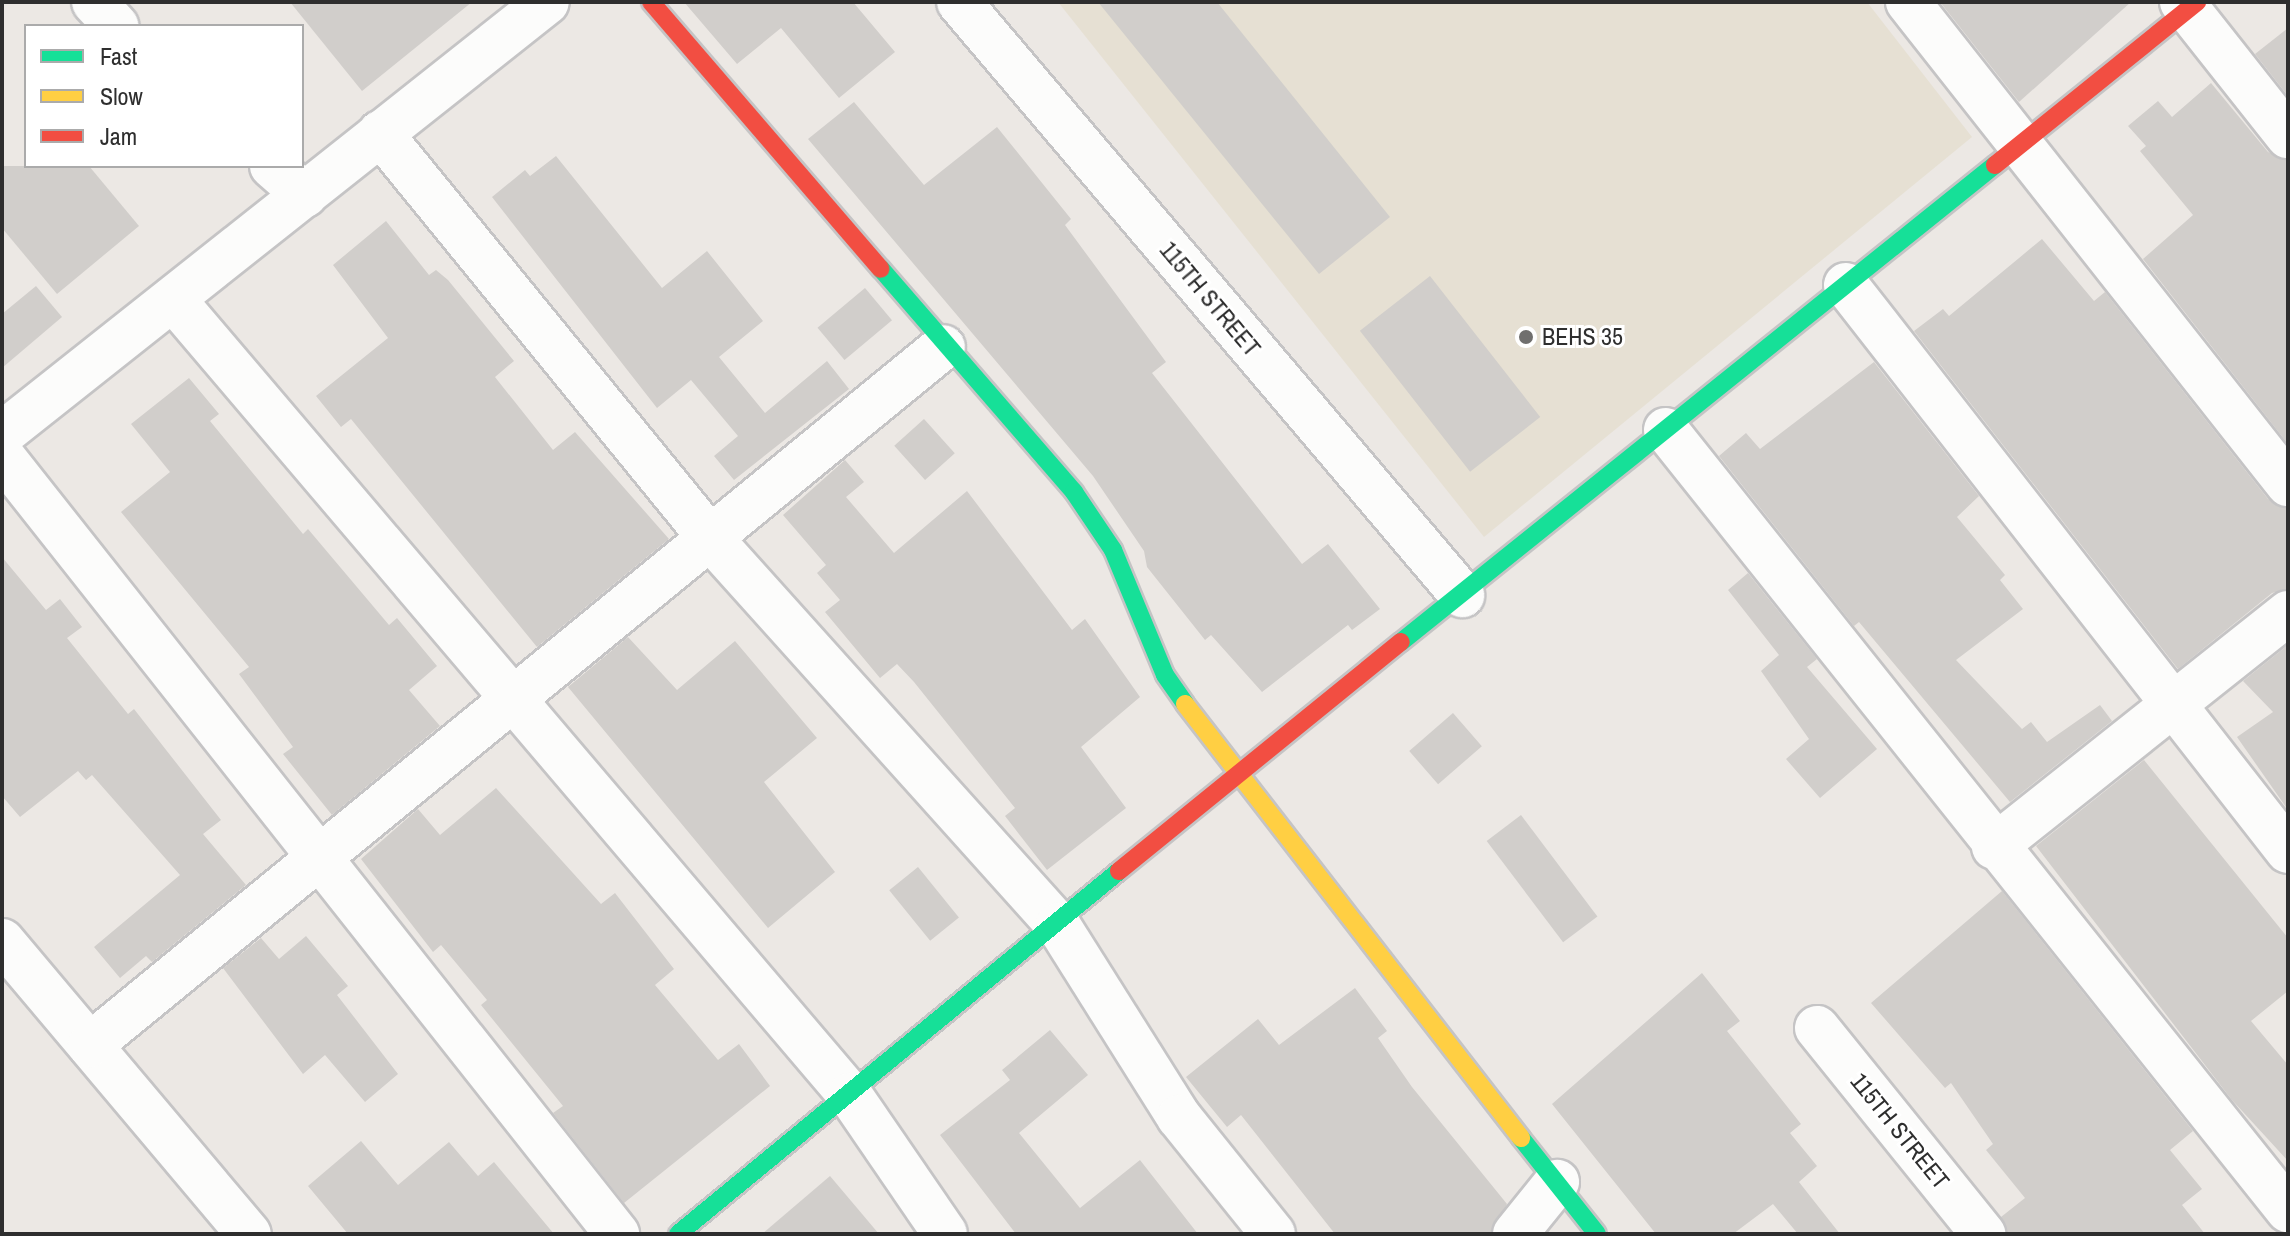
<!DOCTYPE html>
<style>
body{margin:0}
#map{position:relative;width:2290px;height:1236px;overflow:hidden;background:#ece8e4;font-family:"Archivo Narrow",sans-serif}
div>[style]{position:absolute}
.education>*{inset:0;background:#e6e0d3}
.building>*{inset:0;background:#d1cecb;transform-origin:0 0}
.roads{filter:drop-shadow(2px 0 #c5c4c5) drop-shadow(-2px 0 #c5c4c5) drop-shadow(0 2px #c5c4c5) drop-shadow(0 -2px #c5c4c5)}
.street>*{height:44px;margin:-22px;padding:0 22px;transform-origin:22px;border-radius:22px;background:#fcfcfb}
.fast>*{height:18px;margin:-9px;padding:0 9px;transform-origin:9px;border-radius:9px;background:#16e098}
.slow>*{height:18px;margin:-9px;padding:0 9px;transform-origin:9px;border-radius:9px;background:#ffcf43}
.jam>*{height:18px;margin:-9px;padding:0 9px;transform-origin:9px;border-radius:9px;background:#f24e42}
.dots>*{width:22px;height:22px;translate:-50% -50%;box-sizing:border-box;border:4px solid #fff;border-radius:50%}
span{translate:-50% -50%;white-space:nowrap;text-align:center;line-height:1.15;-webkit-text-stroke:6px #fff;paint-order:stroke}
.street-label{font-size:24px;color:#2e2e2e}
.poi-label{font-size:24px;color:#2e2e2e}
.left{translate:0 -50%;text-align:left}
.frame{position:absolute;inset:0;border:4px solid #2e2e2e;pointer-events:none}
.legend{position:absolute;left:24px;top:24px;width:280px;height:144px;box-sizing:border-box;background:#fff;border:2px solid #ababab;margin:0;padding:10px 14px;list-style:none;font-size:24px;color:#2e2e2e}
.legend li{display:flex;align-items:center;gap:16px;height:40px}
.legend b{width:40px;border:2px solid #ababab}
</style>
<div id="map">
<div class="education">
<div style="clip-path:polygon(1058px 2px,1867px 2px,1972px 137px,1484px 537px)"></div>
</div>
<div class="building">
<div style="clip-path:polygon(290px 2px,472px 2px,362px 91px)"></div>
<div style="clip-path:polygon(684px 2px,853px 2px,895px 52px,839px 98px,781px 28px,737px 64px)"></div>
<div style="clip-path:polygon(1098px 2px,1217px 2px,1390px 217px,1319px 274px)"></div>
<div style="clip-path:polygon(1940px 2px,2131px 2px,2019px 102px)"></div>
<div style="clip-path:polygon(2288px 28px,2288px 96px,2255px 54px)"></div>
<div style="clip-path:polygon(2211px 83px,2268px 152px,2288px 160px,2288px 444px,2143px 259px,2193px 215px,2140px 151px,2146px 146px,2128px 126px,2158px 101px,2172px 117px)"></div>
<div style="clip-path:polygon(854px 102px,924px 185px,997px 127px,1071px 219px,1065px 225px,1166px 362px,1152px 373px,1302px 564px,1328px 544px,1380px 609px,1352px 630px,1348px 625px,1262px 692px,1211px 635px,1205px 640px,1147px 567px,1144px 551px,1093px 476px,808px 139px)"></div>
<div style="clip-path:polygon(556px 156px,662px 288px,707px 251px,763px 321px,719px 357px,765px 413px,827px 361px,849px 389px,734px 480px,714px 456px,738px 436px,691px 380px,657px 408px,492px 197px,525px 170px,530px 176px)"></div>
<div style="clip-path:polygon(2px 166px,89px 166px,139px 226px,57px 294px,2px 228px)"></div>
<div style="clip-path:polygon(386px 221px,429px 275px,436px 270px,448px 280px,514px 361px,495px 377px,553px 450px,575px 432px,669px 539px,537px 647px,351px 419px,341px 427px,316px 396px,388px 338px,333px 265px)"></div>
<div style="clip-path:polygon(2042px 239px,2094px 301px,2105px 292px,2268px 499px,2288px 508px,2288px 589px,2272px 593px,2178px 669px,1914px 331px,1943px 309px,1949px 316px)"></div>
<div style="left:1430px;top:276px;width:179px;height:89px;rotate:52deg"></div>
<div style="clip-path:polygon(36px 286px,62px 317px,2px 368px,2px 314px)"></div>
<div style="left:865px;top:288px;width:42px;height:62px;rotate:50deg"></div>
<div style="clip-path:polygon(1874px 362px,1979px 496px,1957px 517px,2005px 575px,2000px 580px,2023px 609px,1956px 660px,2022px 729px,2031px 722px,2047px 742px,2100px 705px,2112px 721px,2010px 802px,1859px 622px,1854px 626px,1719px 456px,1746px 433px,1760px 449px)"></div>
<div style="clip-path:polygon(189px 378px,219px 414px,210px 421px,303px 534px,308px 529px,389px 625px,397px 618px,437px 666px,409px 690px,440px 726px,332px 815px,283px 754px,293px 747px,239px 674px,249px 667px,121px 512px,170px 472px,131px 424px)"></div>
<div style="left:924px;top:419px;width:46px;height:40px;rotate:48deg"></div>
<div style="clip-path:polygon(845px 460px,864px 482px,846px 497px,894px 553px,967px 491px,1072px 630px,1085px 619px,1140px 697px,1081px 747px,1126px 808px,1047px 870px,1005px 816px,1015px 808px,914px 682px,897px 664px,880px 678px,825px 612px,840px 600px,817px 573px,826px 565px,783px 515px)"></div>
<div style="clip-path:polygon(2px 557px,46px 610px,60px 599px,82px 627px,67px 638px,128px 714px,134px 709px,221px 820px,203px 834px,246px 885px,152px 962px,146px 956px,120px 978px,94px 947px,180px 875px,92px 775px,86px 780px,78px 771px,20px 817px,2px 796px)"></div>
<div style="clip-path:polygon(1748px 573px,1817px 659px,1807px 667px,1877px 749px,1820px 798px,1786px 759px,1809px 739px,1761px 671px,1779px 655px,1728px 590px)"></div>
<div style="clip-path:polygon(628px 637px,677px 690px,735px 641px,817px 738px,764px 782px,835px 872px,768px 928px,568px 687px)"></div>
<div style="clip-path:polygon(2288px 645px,2288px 810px,2237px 737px,2273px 712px,2243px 681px)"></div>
<div style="left:1453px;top:713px;width:44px;height:58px;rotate:49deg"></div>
<div style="clip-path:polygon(2144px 760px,2288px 938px,2288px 991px,2251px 1021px,2288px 1065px,2288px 1161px,2232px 1100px,2036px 846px)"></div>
<div style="clip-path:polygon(496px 788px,601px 904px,615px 893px,674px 969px,655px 985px,718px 1060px,739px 1044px,770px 1086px,624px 1203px,553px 1113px,563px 1106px,481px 1005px,487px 1000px,441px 945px,433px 952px,361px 859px,418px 809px,440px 835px)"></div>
<div style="left:1521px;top:815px;width:127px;height:43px;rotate:53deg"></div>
<div style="left:918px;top:867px;width:65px;height:37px;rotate:51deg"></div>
<div style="clip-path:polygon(2002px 891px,2193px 1131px,2170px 1150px,2202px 1189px,2182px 1205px,2205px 1234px,2007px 1234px,2001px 1217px,2025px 1198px,1986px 1150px,1993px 1144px,1951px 1083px,1945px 1088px,1871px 1003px)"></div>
<div style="clip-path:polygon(306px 936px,348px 986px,337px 995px,398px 1074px,365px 1102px,325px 1055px,303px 1074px,223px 968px,261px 938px,279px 959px)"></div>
<div style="clip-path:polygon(1702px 973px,1740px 1021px,1727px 1031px,1801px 1124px,1790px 1133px,1817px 1166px,1799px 1182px,1840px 1234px,1798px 1234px,1773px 1204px,1733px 1234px,1656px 1234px,1552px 1104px)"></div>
<div style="clip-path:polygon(1355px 988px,1387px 1031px,1378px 1038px,1412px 1087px,1507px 1204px,1491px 1234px,1335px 1234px,1241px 1115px,1227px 1127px,1186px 1077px,1258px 1019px,1279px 1045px)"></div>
<div style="clip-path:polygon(1050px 1030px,1088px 1075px,1019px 1133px,1080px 1208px,1140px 1160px,1198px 1234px,1016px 1234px,940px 1135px,1010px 1080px,1002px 1070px)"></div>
<div style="clip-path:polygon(361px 1141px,398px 1185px,449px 1142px,478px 1176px,494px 1162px,554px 1234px,348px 1234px,308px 1186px)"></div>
<div style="clip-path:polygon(830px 1176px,879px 1234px,762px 1234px)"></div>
</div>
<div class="roads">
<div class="street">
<div style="left:94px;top:2px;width:33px;rotate:47deg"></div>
<div style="left:959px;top:2px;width:778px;rotate:49.69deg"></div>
<div style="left:1908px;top:2px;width:614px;rotate:51.75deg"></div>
<div style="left:2182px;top:2px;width:171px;rotate:51.7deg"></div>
<div style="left:380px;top:133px;width:524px;rotate:50.81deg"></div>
<div style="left:711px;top:539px;width:519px;rotate:48.05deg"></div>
<div style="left:1058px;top:925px;width:227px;rotate:57.8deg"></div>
<div style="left:1179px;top:1117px;width:150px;rotate:51.2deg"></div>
<div style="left:272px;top:166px;width:44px;rotate:41.3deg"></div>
<div style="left:1846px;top:285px;width:718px;rotate:52.01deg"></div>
<div style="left:173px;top:299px;width:1045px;rotate:49.62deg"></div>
<div style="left:850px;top:1095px;width:168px;rotate:55.6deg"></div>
<div style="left:1666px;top:430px;width:998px;rotate:51.43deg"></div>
<div style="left:2px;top:434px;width:695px;rotate:-38.4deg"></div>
<div style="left:2px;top:456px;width:992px;rotate:51.67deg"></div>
<div style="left:1994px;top:847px;width:376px;rotate:-38.5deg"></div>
<div style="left:2px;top:941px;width:383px;rotate:49.9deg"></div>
<div style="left:1817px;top:1028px;width:265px;rotate:51.1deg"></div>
<div style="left:90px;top:1045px;width:1102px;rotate:-39.29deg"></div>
<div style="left:1515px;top:1234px;width:67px;rotate:-51.1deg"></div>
</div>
<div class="fast">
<div style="left:881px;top:269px;width:295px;rotate:49.1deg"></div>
<div style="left:1074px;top:492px;width:70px;rotate:56.1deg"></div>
<div style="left:1113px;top:550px;width:135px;rotate:67.4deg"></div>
<div style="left:1165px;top:675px;width:35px;rotate:55deg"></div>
<div style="left:1401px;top:642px;width:762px;rotate:-38.77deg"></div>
<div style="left:1521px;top:1138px;width:122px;rotate:51.6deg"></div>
<div style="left:678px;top:1234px;width:571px;rotate:-39.46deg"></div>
</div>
<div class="slow">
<div style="left:1185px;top:704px;width:549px;rotate:52.25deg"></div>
</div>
<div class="jam">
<div style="left:651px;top:2px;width:352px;rotate:49.3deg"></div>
<div style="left:1995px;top:165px;width:260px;rotate:-38.9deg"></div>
<div style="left:1119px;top:871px;width:363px;rotate:-39.1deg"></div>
</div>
</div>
<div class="dots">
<div style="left:1526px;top:337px;background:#706f6e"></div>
</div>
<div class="street-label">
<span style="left:1210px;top:299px;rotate:50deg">115TH STREET</span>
<span style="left:1900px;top:1131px;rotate:51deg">115TH STREET</span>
</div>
<div class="poi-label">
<span class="left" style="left:1542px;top:337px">BEHS 35</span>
</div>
<div class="frame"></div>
<ul class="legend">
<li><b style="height:10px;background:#16e098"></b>Fast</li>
<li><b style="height:10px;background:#ffcf43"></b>Slow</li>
<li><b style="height:10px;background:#f24e42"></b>Jam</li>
</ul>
</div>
